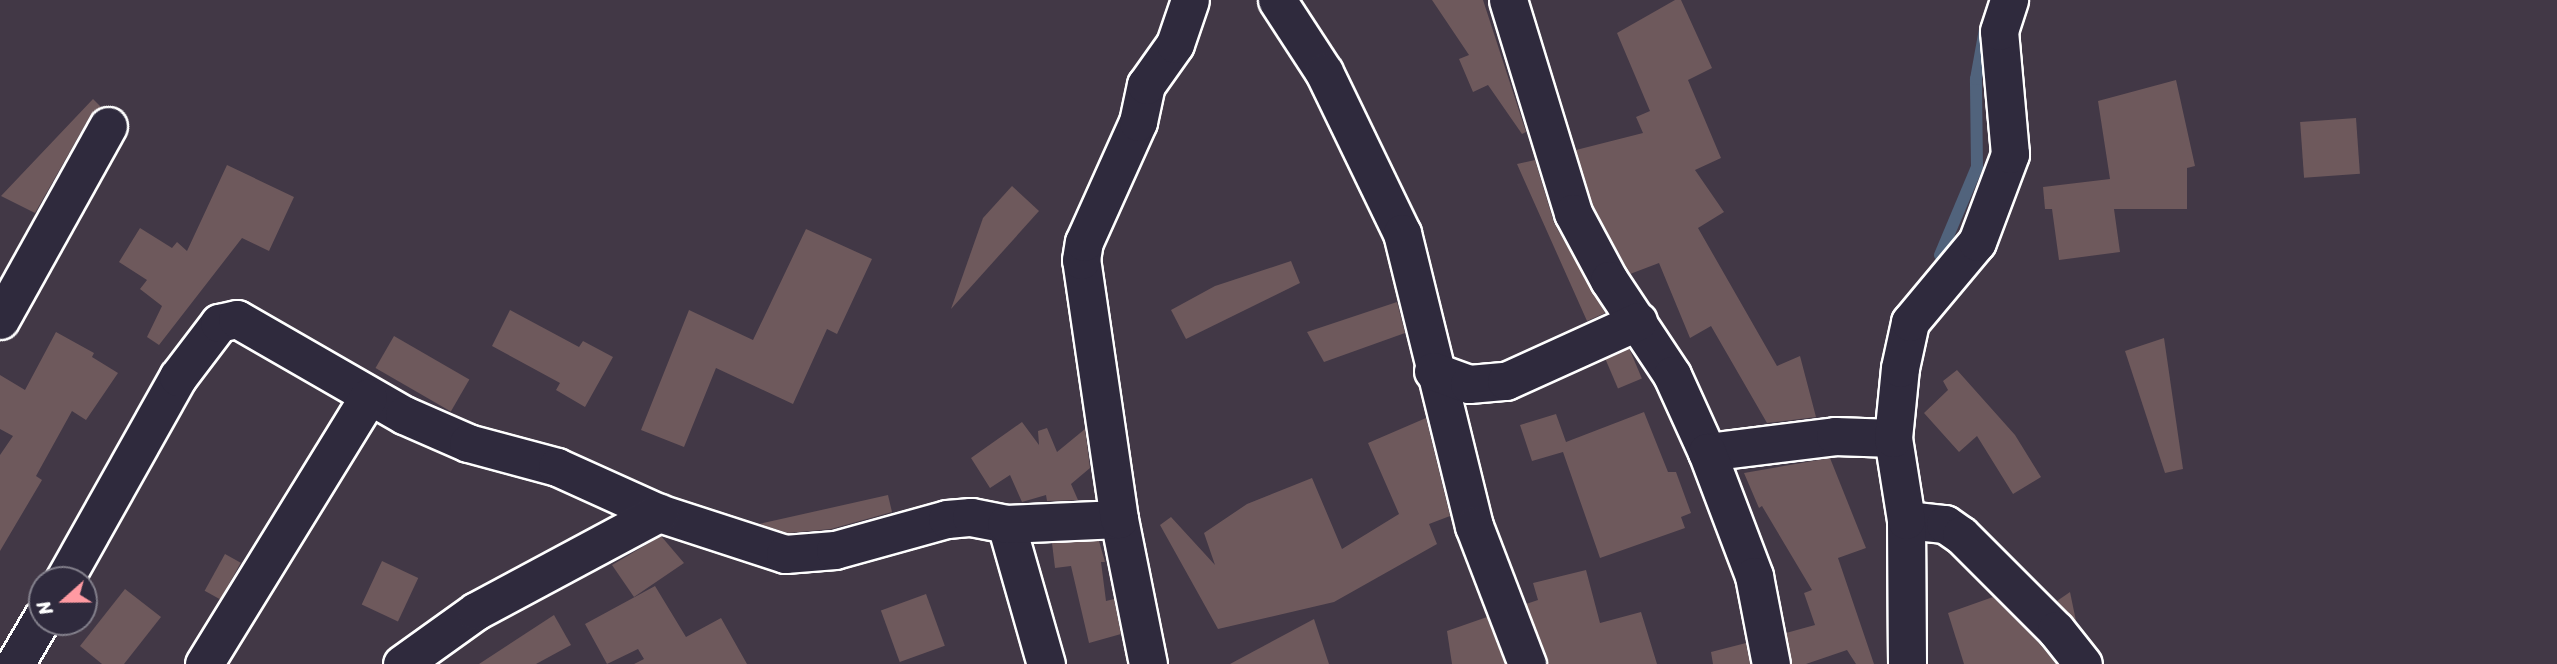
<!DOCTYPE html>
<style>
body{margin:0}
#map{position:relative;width:2557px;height:664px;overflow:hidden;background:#423846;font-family:Sriracha,sans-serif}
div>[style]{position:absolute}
.stream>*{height:12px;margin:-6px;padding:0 6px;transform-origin:6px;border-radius:6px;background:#51637c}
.building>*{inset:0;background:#6e595c;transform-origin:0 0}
.roads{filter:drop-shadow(2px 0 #fff) drop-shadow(-2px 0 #fff) drop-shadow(0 2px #fff) drop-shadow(0 -2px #fff)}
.minor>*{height:37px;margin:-18.5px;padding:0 18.5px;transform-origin:18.5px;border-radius:18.5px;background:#2f2a3d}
span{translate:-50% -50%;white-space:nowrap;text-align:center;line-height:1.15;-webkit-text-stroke:5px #2f2a3d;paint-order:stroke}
.north{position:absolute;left:28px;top:566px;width:70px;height:70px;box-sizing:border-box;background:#2f2a3d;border:2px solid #827f8b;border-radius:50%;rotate:249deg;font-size:19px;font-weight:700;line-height:28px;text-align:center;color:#fff}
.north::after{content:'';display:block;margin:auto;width:24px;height:32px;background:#ff9aa2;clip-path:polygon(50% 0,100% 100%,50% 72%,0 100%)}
</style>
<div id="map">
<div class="stream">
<div style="left:1940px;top:255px;width:95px;rotate:-67.2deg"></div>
<div style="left:1977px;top:167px;width:88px;rotate:-90.7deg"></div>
<div style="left:1976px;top:79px;width:51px;rotate:-79.8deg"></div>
</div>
<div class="building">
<div style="clip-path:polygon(1432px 0,1483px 0,1526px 132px,1522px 134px,1488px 85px,1473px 92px,1459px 59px,1469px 55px)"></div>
<div style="clip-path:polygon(1675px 0,1681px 0,1712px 68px,1688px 80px,1721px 158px,1695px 170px,1724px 212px,1698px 228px,1777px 366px,1800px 356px,1816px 417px,1767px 423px,1711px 326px,1690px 338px,1659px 263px,1630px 274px,1592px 205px,1576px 150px,1643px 133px,1636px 117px,1650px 111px,1617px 33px)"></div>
<div style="clip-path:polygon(2176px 80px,2195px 166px,2187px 168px,2187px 209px,2114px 209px,2120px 252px,2059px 260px,2052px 209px,2045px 209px,2043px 187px,2110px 179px,2098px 101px)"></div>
<div style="clip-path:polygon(93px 99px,101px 107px,90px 116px,35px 213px,1px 196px)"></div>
<div style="left:2356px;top:118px;width:56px;height:56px;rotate:86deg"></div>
<div style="clip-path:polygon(1535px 160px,1554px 223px,1605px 313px,1587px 321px,1517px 164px)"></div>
<div style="clip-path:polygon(227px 165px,294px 197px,269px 251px,242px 238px,159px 345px,147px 337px,162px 306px,140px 289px,147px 280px,119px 262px,140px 228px,172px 248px,177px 242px,187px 251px)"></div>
<div style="clip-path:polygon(1012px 186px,1039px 211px,951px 309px,983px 218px)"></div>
<div style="clip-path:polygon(806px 229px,872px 259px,837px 334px,827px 329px,793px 404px,716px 368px,684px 447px,641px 430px,689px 310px,753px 340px)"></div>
<div style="clip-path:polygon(1291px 261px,1300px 283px,1186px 339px,1171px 310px,1215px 286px)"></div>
<div style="clip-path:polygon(1397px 302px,1405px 333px,1324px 362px,1307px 332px)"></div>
<div style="clip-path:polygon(510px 310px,579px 347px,583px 341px,613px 357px,585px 407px,556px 390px,560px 383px,492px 346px)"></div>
<div style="clip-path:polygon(56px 332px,94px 353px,92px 357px,118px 373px,86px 420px,72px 411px,36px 476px,42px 480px,0 551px,0 455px,13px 436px,0 429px,0 375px,25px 390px)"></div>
<div style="left:394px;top:336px;width:87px;height:37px;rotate:30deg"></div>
<div style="clip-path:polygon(2164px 338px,2183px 469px,2165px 473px,2125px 351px)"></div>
<div style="left:1629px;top:348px;width:33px;height:26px;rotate:67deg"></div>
<div style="clip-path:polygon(1957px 370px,2015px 435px,2041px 477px,2013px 494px,1977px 436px,1959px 452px,1924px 413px,1948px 390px,1943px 381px)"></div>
<div style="clip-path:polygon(1644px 412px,1668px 472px,1676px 472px,1691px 513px,1681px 517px,1685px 528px,1600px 558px,1563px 452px,1532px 461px,1520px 425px,1556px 414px,1566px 442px)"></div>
<div style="clip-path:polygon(1426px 418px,1450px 516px,1429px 524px,1437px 544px,1334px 602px,1218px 629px,1160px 525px,1171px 517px,1215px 565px,1204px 533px,1247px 504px,1312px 478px,1342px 549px,1399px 514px,1368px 443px)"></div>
<div style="clip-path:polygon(1022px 422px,1039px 445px,1038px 431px,1047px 428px,1057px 452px,1085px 429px,1090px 468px,1071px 484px,1078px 500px,1047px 501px,1046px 495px,1022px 502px,1010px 475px,990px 488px,971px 458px)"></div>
<div style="clip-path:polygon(1830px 458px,1866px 548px,1838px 558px,1874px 664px,1856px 664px,1847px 650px,1806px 664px,1791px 664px,1786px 633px,1815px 625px,1804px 593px,1812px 590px,1762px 506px,1759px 508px,1744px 473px)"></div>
<div style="clip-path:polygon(888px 495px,892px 512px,831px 529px,788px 533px,759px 524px)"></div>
<div style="clip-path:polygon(661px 536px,684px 563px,634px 597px,612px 565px)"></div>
<div style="clip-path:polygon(1099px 541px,1105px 562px,1101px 562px,1106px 601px,1114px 599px,1121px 634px,1089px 643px,1071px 566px,1055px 568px,1052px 543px)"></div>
<div style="left:225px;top:554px;width:18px;height:42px;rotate:29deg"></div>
<div style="left:382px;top:561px;width:40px;height:48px;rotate:25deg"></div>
<div style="clip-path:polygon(1586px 570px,1600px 623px,1641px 612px,1657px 664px,1547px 664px,1526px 604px,1538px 600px,1533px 583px)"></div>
<div style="clip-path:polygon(655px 586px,686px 637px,721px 618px,747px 664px,634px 664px,644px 659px,638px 649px,607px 664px,585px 624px)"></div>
<div style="clip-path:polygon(125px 589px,161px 617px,124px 664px,102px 664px,80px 646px)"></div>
<div style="clip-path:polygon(2070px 592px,2076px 621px,2057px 601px)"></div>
<div style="left:926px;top:594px;width:55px;height:48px;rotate:70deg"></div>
<div style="clip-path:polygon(1993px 597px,2040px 644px,2056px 664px,1964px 664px,1948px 613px)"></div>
<div style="clip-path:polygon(554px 615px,571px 645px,536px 664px,479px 664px)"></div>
<div style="clip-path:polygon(1487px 617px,1505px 664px,1452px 664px,1447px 631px)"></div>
<div style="clip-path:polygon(1314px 619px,1329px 664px,1230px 664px)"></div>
<div style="clip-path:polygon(1746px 643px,1750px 664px,1713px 664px,1711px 652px)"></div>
</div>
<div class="roads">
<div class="minor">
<div style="left:1277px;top:0;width:86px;rotate:56.9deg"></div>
<div style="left:1324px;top:72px;width:179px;rotate:64.2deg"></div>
<div style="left:1402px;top:233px;width:302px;rotate:76.2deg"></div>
<div style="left:1474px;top:526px;width:148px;rotate:69deg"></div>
<div style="left:1508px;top:0;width:223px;rotate:73deg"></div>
<div style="left:1573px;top:213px;width:76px;rotate:61.8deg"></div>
<div style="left:1609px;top:280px;width:114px;rotate:56.4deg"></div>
<div style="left:1672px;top:375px;width:85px;rotate:65.6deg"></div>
<div style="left:1707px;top:452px;width:129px;rotate:-7.1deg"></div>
<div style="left:1835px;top:436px;width:58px;rotate:2deg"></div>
<div style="left:0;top:320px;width:222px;rotate:-60.9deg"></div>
<div style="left:1433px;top:371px;width:38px;rotate:20deg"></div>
<div style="left:1469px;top:384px;width:37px;rotate:-5deg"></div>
<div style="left:1506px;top:381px;width:145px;rotate:-24.4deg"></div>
<div style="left:1707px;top:452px;width:133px;rotate:69.2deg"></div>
<div style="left:1754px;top:576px;width:90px;rotate:79.1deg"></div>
<div style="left:1119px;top:519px;width:148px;rotate:78.7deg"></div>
<div style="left:1906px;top:520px;width:39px;rotate:6deg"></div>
<div style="left:1945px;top:524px;width:19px;rotate:35deg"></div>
<div style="left:1961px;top:535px;width:134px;rotate:45deg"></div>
<div style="left:2056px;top:630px;width:43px;rotate:51.5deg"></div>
<div style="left:1006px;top:524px;width:146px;rotate:74.1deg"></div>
<div style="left:64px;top:580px;width:233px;rotate:-60.7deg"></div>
<div style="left:178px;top:377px;width:68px;rotate:-52.8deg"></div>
<div style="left:219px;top:323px;width:18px;rotate:-13deg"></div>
<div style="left:237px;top:319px;width:193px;rotate:29.9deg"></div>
<div style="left:404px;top:415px;width:70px;rotate:23.6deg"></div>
<div style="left:468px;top:443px;width:92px;rotate:15.1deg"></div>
<div style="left:557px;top:467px;width:112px;rotate:24.3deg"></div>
<div style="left:659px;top:513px;width:133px;rotate:18deg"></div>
<div style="left:785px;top:554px;width:50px;rotate:-4.6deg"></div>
<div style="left:835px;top:550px;width:116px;rotate:-15.5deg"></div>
<div style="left:947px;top:519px;width:24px;rotate:-5deg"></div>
<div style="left:971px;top:517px;width:36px;rotate:11deg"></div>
<div style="left:1006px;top:524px;width:113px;rotate:-2.5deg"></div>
<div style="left:1119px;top:519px;width:262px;rotate:-98.3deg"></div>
<div style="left:1081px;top:260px;width:18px;rotate:-81deg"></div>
<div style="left:1084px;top:242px;width:132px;rotate:-65.8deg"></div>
<div style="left:1138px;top:122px;width:38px;rotate:-78deg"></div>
<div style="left:1146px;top:85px;width:50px;rotate:-54.7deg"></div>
<div style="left:1175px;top:44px;width:46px;rotate:-71.2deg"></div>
<div style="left:15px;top:664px;width:53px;rotate:-59.6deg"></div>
<div style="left:204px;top:664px;width:313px;rotate:-58.4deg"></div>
<div style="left:402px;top:664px;width:91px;rotate:-35.6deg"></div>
<div style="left:476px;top:611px;width:208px;rotate:-28.2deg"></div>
<div style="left:1907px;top:664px;width:144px;rotate:-90.4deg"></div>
<div style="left:1906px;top:520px;width:83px;rotate:-99deg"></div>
<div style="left:1893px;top:438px;width:70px;rotate:-84.3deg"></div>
<div style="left:1900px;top:368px;width:47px;rotate:-77.7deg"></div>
<div style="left:1910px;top:322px;width:104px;rotate:-50.1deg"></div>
<div style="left:1977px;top:242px;width:94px;rotate:-69.4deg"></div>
<div style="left:2010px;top:154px;width:123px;rotate:-95.1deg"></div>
<div style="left:1999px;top:31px;width:33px;rotate:-72deg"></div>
</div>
</div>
<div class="north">N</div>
</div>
